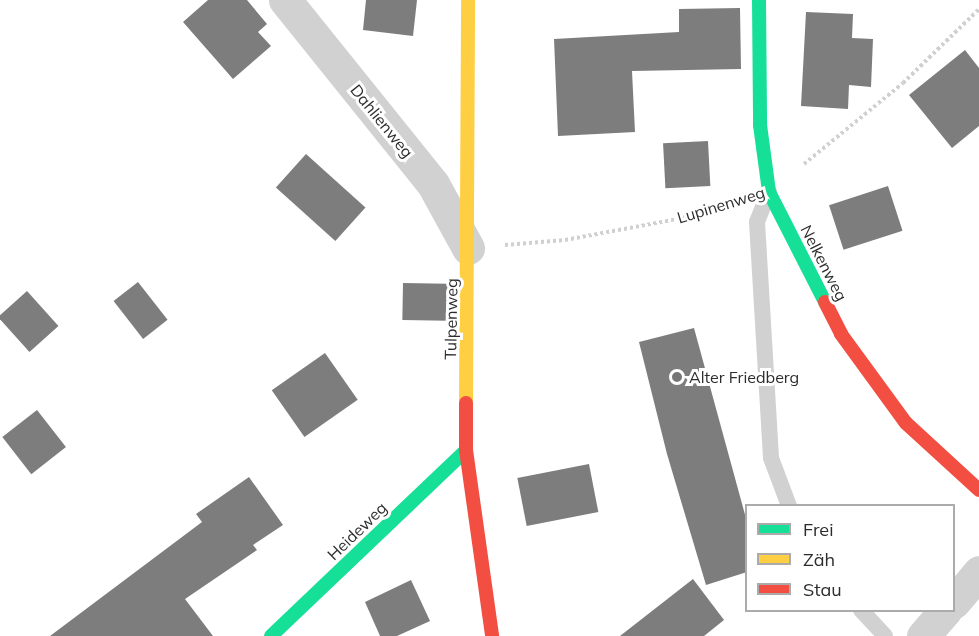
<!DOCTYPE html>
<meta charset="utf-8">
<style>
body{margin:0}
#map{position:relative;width:979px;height:636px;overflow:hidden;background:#fff;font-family:Mulish,sans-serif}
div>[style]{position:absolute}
.building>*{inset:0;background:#7d7d7d;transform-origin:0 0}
.path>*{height:4px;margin-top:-2px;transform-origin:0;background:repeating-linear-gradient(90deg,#d0d0d0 0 3px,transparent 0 6px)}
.lane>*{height:16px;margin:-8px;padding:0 8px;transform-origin:8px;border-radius:8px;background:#d1d1d1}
.street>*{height:33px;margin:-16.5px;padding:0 16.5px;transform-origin:16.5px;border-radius:16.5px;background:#d1d1d1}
.fast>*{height:14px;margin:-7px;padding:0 7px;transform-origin:7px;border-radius:7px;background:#16e098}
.slow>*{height:14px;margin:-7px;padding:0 7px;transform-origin:7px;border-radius:7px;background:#ffcf43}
.jam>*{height:14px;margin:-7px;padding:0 7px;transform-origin:7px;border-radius:7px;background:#f24e42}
.dots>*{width:16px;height:16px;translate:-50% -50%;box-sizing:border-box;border:3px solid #fff;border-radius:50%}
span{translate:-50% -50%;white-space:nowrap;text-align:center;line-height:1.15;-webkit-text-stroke:6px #fff;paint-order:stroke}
.street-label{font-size:16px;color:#2c2c2c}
.poi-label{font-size:16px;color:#2c2c2c}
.left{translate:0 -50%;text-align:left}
.legend{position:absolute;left:745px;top:504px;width:210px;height:108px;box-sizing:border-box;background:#fff;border:2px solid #ababab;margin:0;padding:8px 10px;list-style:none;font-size:18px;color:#2c2c2c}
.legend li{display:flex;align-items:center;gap:12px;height:30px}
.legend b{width:30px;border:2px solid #ababab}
</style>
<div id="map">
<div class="building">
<div style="clip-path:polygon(208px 0,247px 0,267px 24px,258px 32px,271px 46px,233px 79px,183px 22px)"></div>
<div style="clip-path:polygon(366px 0,417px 0,413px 36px,363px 30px)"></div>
<div style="clip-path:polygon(740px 8px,741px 69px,632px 71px,635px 132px,558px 136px,554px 39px,679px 32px,679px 9px)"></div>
<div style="clip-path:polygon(806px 12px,853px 14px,852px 38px,873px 39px,871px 87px,849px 85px,848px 109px,801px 106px)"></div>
<div style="clip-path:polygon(965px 50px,979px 68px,979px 126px,952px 148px,909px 95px)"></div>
<div style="left:708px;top:141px;width:45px;height:45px;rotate:87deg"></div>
<div style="left:306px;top:154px;width:80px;height:45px;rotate:42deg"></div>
<div style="left:888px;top:186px;width:47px;height:62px;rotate:72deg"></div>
<div style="left:138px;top:282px;width:48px;height:31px;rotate:52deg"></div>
<div style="left:403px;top:283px;width:45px;height:37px;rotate:1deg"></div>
<div style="left:27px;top:291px;width:47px;height:39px;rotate:48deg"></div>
<div style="clip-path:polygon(694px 328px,747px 522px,747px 572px,706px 585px,667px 454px,639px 342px)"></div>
<div style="left:325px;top:353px;width:57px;height:65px;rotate:55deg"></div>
<div style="left:37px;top:410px;width:47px;height:44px;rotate:52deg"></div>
<div style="left:589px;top:464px;width:49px;height:73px;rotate:79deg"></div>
<div style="clip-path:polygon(249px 477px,283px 525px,253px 545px,257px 550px,185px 599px,213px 636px,50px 636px,202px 522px,196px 514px)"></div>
<div style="clip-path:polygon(693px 579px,724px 620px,704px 636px,620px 636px)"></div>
<div style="clip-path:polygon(411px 580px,430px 621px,397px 636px,380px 636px,365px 602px)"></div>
</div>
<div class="path">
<div style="left:804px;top:164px;width:128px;rotate:-39.3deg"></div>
<div style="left:903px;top:83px;width:106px;rotate:-44.2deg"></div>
<div style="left:505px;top:245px;width:60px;rotate:-4.8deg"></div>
<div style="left:565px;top:240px;width:119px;rotate:-10.6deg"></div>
<div style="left:682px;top:218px;width:50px;rotate:-16.3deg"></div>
</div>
<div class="lane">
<div style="left:769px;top:192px;width:32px;rotate:112deg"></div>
<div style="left:757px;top:222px;width:236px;rotate:86.6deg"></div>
<div style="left:771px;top:458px;width:51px;rotate:69.4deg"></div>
<div style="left:861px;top:610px;width:35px;rotate:47deg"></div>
</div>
<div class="street">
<div style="left:285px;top:0;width:236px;rotate:51.2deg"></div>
<div style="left:433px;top:184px;width:73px;rotate:61.3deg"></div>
<div style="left:954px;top:602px;width:39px;rotate:-50deg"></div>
<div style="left:923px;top:636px;width:35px;rotate:-49deg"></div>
</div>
<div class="fast">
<div style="left:759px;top:0;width:125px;rotate:89.5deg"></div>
<div style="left:760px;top:125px;width:68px;rotate:82.3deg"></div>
<div style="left:769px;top:192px;width:123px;rotate:63deg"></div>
<div style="left:271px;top:636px;width:269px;rotate:-43.6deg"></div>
</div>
<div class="slow">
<div style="left:466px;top:403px;width:403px;rotate:-89.7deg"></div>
</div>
<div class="jam">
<div style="left:825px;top:302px;width:36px;rotate:63deg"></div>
<div style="left:841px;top:334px;width:110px;rotate:53.9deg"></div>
<div style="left:906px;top:423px;width:99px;rotate:42.5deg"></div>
<div style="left:466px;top:403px;width:47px;rotate:90deg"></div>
<div style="left:466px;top:450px;width:188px;rotate:82deg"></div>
</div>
<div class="dots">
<div style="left:677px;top:377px;background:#767676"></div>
</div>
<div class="street-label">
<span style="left:382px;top:121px;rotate:51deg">Dahlienweg</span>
<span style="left:721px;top:205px;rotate:-17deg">Lupinenweg</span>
<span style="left:824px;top:263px;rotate:63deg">Nelkenweg</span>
<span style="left:451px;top:319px;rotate:-89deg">Tulpenweg</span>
<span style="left:357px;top:531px;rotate:-44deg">Heideweg</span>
</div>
<div class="poi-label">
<span class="left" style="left:689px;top:377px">Alter Friedberg</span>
</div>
<ul class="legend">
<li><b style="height:8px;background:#16e098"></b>Frei</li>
<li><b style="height:8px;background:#ffcf43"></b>Zäh</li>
<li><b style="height:8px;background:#f24e42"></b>Stau</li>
</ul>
</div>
